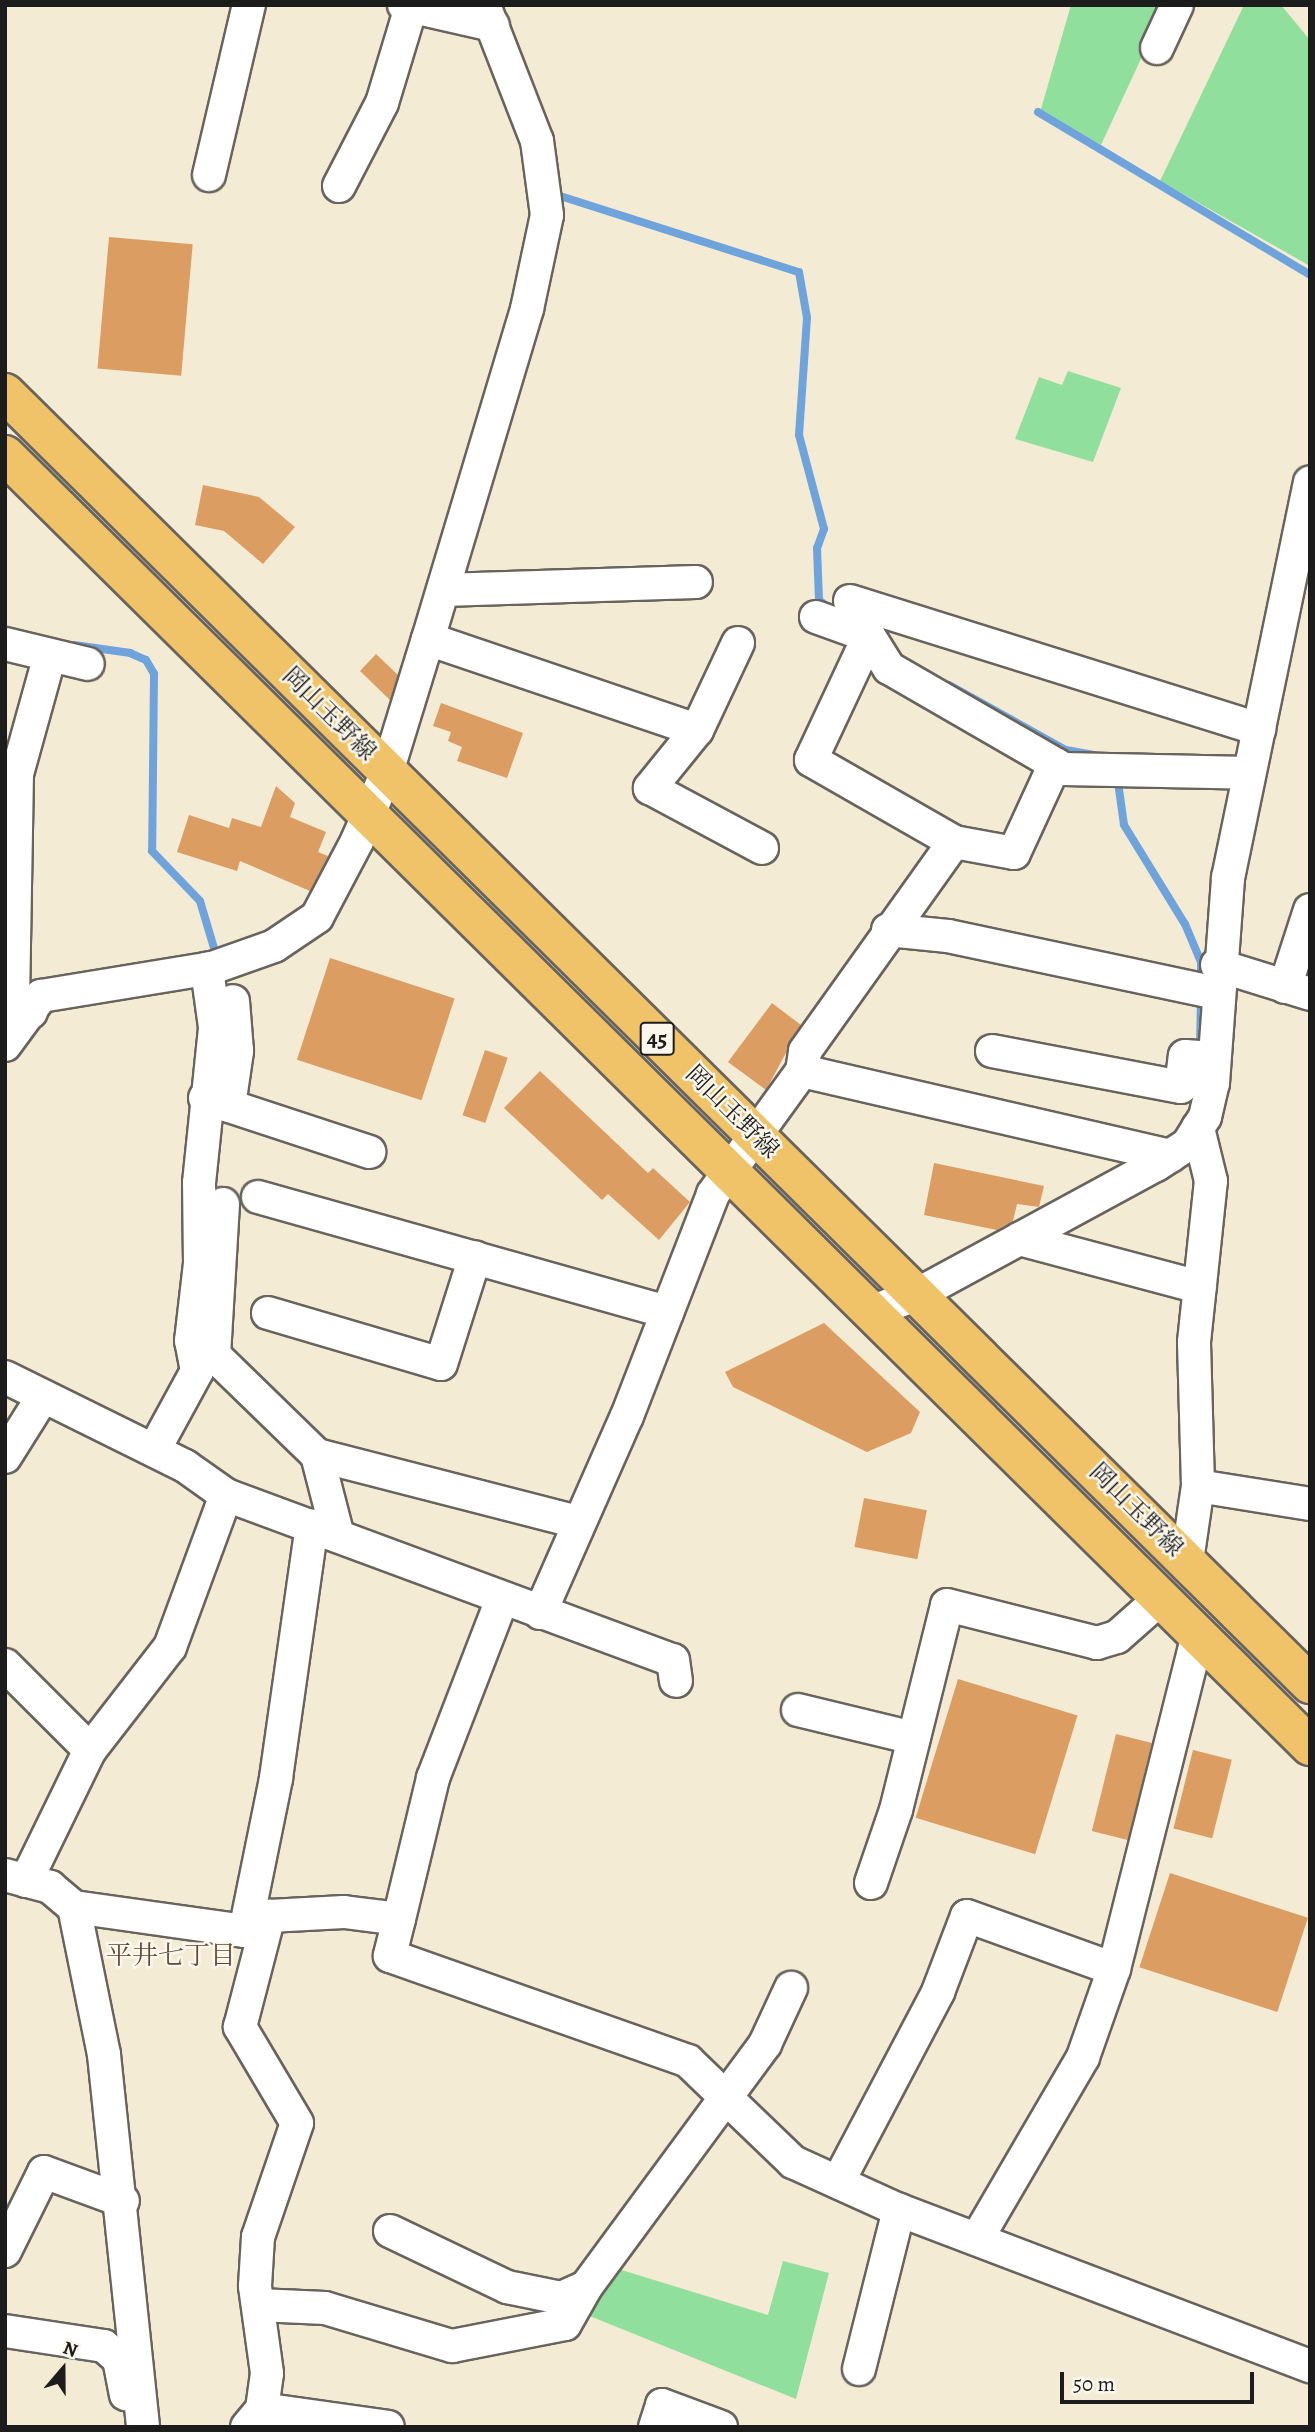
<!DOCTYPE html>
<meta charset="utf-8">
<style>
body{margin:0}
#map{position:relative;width:1315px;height:2432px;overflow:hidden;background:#f4ebd5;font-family:Alegreya,"Noto Serif JP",serif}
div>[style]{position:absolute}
.green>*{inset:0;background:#91df9d}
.stream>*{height:8px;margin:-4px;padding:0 4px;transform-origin:4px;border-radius:4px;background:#6fa3db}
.building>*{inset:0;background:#db9d62;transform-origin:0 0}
.roads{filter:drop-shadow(2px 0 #68645d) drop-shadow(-2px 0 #68645d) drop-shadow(0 2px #68645d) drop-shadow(0 -2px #68645d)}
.street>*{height:32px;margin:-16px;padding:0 16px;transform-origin:16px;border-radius:16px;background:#fff}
.primary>*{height:38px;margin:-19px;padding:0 19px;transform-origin:19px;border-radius:19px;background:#f1c369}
span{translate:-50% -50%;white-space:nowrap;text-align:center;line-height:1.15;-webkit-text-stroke:5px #fbf7ec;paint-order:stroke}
.shield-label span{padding:2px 5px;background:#fbf7ec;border:2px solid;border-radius:5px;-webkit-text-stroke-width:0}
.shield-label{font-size:23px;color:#1c1c1c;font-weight:700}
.street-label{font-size:24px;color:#1c1c1c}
.neighbourhood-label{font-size:26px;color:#5f4934}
.frame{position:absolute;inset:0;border:7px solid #1c1c1c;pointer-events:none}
.north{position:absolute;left:28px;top:2334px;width:70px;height:70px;-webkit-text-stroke:5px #fbf7ec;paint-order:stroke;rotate:20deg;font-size:19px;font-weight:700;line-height:28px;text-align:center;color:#1c1c1c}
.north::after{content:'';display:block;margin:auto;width:24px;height:32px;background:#1c1c1c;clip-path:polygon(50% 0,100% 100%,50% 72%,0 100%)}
.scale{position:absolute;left:1060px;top:2372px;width:194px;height:32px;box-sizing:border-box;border:4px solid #1c1c1c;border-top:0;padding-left:9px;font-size:21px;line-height:24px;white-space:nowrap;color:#1c1c1c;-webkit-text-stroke:5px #fbf7ec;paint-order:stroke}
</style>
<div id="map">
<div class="green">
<div style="clip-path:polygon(1071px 5px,1166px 5px,1101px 145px,1041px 109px)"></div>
<div style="clip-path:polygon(1244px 5px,1281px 5px,1310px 40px,1310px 266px,1160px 181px)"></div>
<div style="clip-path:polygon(1068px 371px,1121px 388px,1093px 462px,1015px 439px,1039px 377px,1062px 385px)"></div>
<div style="clip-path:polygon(783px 2261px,829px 2273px,796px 2399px,582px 2313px,615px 2268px,768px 2315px)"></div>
</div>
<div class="stream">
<div style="left:1038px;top:112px;width:317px;rotate:30.9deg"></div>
<div style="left:557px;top:195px;width:254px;rotate:17.7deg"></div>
<div style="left:799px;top:272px;width:47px;rotate:80.1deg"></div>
<div style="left:807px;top:318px;width:117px;rotate:93.9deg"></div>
<div style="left:799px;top:435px;width:97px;rotate:75.1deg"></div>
<div style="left:824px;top:529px;width:20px;rotate:110deg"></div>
<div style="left:817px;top:548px;width:52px;rotate:87.8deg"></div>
<div style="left:819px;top:600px;width:13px;rotate:39deg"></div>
<div style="left:74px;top:645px;width:57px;rotate:8.1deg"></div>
<div style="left:130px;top:653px;width:17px;rotate:24deg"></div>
<div style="left:146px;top:660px;width:16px;rotate:60deg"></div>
<div style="left:154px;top:674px;width:177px;rotate:90.6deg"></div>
<div style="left:152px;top:851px;width:69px;rotate:46.2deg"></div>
<div style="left:200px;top:901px;width:59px;rotate:73.4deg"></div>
<div style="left:949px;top:685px;width:134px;rotate:29.1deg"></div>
<div style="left:1066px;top:750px;width:28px;rotate:10deg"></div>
<div style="left:1117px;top:775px;width:50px;rotate:82deg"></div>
<div style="left:1124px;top:825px;width:116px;rotate:58.4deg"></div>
<div style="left:1185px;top:924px;width:41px;rotate:67.2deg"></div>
<div style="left:1201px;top:962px;width:20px;rotate:90deg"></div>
<div style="left:1200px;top:1049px;width:54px;rotate:-88.9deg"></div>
</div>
<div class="building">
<div style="left:109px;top:237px;width:84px;height:132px;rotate:5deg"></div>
<div style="clip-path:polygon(203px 485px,259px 497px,295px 527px,263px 564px,224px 531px,195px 525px)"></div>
<div style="clip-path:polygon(376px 654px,398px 675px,390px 700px,360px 671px)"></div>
<div style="clip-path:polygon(441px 703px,523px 733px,507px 778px,457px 761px,462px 747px,448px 741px,451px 732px,433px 726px)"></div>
<div style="clip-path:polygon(276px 786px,295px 803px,290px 817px,326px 832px,318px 852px,328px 856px,310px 891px,240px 861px,237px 871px,177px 852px,189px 815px,229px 828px,232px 818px,261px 827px)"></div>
<div style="left:330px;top:958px;width:131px;height:107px;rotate:18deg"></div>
<div style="clip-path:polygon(772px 1003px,801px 1025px,766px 1090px,728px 1062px)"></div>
<div style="left:485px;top:1050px;width:24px;height:69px;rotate:19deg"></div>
<div style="clip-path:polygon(540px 1071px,648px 1173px,653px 1168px,690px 1202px,659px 1240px,608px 1194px,602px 1200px,504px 1108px)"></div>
<div style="clip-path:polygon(934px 1163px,1044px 1186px,1039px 1207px,1017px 1204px,1013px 1221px,997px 1230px,924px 1215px)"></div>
<div style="clip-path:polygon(824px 1323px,920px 1412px,911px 1433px,867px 1452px,733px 1387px,725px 1372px)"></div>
<div style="left:864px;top:1498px;width:64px;height:50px;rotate:11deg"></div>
<div style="left:958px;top:1679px;width:125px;height:145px;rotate:17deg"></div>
<div style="left:1116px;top:1734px;width:37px;height:100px;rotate:14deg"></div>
<div style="left:1193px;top:1750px;width:40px;height:81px;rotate:14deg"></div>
<div style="left:1170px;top:1873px;width:145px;height:99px;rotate:18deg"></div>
</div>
<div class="roads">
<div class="street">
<div style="left:404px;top:5px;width:91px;rotate:12.7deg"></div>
<div style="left:1157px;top:48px;width:47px;rotate:-65.1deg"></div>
<div style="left:209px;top:175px;width:175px;rotate:-76.8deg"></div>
<div style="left:339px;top:186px;width:93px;rotate:-62.6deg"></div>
<div style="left:382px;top:103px;width:100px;rotate:-73.2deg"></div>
<div style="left:443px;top:590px;width:253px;rotate:-1.8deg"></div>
<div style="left:850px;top:601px;width:429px;rotate:17.4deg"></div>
<div style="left:816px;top:617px;width:56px;rotate:19.7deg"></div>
<div style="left:869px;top:636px;width:38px;rotate:58deg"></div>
<div style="left:889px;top:668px;width:202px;rotate:30deg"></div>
<div style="left:1064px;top:769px;width:185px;rotate:1.2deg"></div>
<div style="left:869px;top:636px;width:137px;rotate:115.1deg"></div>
<div style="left:811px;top:760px;width:165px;rotate:29.8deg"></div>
<div style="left:954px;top:842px;width:61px;rotate:10.4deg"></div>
<div style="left:1014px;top:853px;width:98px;rotate:-65.3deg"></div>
<div style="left:428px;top:639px;width:284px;rotate:18.7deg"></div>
<div style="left:738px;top:643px;width:96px;rotate:115.2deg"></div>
<div style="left:697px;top:730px;width:75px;rotate:129deg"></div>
<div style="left:650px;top:788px;width:127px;rotate:28.2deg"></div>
<div style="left:5px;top:644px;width:85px;rotate:13.5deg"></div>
<div style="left:888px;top:930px;width:60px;rotate:5.7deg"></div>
<div style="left:948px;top:936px;width:274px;rotate:12deg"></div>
<div style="left:1217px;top:965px;width:97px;rotate:17.3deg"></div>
<div style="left:1285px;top:987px;width:81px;rotate:-72deg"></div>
<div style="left:31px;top:1012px;width:21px;rotate:-151deg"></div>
<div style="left:13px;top:1002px;width:228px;rotate:-89deg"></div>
<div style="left:17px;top:774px;width:123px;rotate:-74.5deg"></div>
<div style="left:5px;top:1045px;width:61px;rotate:-53.7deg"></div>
<div style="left:41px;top:996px;width:173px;rotate:-9.3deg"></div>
<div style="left:212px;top:968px;width:66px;rotate:-19.5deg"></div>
<div style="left:274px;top:946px;width:52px;rotate:-34deg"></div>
<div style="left:317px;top:917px;width:86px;rotate:-62.2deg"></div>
<div style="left:357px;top:841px;width:75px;rotate:-66.5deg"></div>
<div style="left:387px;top:772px;width:139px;rotate:-72.9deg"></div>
<div style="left:428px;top:639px;width:345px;rotate:-73.3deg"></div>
<div style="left:527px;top:309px;width:96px;rotate:-78deg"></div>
<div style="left:547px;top:215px;width:75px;rotate:-97.7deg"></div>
<div style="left:537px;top:141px;width:146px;rotate:-111.3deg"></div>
<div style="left:992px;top:1051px;width:192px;rotate:10.8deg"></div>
<div style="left:1181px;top:1087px;width:31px;rotate:-83deg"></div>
<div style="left:1185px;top:1056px;width:29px;rotate:4deg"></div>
<div style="left:802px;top:1071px;width:20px;rotate:-81deg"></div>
<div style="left:805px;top:1051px;width:257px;rotate:-54.5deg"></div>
<div style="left:205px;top:1098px;width:173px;rotate:18.2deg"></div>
<div style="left:229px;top:1106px;width:56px;rotate:-81.7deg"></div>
<div style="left:237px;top:1051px;width:50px;rotate:-94.6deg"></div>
<div style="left:258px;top:1197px;width:425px;rotate:15.7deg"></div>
<div style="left:223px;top:1204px;width:151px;rotate:93.4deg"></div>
<div style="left:214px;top:1355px;width:144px;rotate:44.2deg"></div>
<div style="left:317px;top:1455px;width:84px;rotate:75.5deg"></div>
<div style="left:1019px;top:1239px;width:187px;rotate:14.9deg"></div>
<div style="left:871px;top:1312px;width:50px;rotate:-21deg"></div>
<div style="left:918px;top:1294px;width:271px;rotate:-28.5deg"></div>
<div style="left:1156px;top:1165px;width:38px;rotate:-33deg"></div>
<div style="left:1188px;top:1144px;width:32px;rotate:-58deg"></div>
<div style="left:1205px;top:1117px;width:35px;rotate:-77deg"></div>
<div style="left:1213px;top:1083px;width:206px;rotate:-85.8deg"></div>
<div style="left:1228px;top:878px;width:404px;rotate:-78.3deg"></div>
<div style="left:268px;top:1313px;width:180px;rotate:16.4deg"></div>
<div style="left:441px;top:1364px;width:112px;rotate:-72.4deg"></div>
<div style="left:5px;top:1377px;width:201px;rotate:26.3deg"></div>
<div style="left:185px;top:1466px;width:50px;rotate:35.3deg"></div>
<div style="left:226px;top:1495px;width:476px;rotate:20.3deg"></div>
<div style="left:673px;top:1660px;width:21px;rotate:82deg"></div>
<div style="left:154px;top:1450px;width:90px;rotate:-61.4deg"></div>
<div style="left:197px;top:1371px;width:31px;rotate:-101deg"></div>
<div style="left:191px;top:1341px;width:79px;rotate:-83.4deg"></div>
<div style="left:200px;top:1263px;width:80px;rotate:-90.7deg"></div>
<div style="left:199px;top:1183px;width:157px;rotate:-84.1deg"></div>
<div style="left:215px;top:1027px;width:59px;rotate:-97.9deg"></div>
<div style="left:317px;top:1455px;width:269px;rotate:14.4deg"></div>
<div style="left:5px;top:1457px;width:70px;rotate:-57.9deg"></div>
<div style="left:1198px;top:1486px;width:113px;rotate:9.1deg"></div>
<div style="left:1187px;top:1561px;width:76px;rotate:-81.7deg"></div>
<div style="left:1198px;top:1486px;width:144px;rotate:-91.6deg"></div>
<div style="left:1194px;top:1342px;width:162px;rotate:-84deg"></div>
<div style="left:1211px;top:1181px;width:55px;rotate:-103.8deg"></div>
<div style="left:540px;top:1613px;width:215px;rotate:-66.2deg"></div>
<div style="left:627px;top:1416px;width:238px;rotate:-68.8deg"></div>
<div style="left:713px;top:1194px;width:152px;rotate:-54.1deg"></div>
<div style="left:802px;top:1071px;width:378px;rotate:13deg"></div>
<div style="left:5px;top:1665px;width:120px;rotate:45deg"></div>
<div style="left:798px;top:1710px;width:119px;rotate:13.6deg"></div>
<div style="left:5px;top:1875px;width:47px;rotate:14.9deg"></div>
<div style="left:50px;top:1887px;width:31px;rotate:40deg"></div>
<div style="left:74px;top:1907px;width:173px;rotate:8deg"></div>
<div style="left:245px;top:1931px;width:28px;rotate:-32deg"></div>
<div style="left:269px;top:1916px;width:75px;rotate:-3.1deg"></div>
<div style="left:344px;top:1912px;width:55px;rotate:7.3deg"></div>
<div style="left:399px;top:1919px;width:38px;rotate:104deg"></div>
<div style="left:390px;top:1956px;width:316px;rotate:19.4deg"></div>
<div style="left:688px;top:2061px;width:146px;rotate:43.9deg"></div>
<div style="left:793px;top:2162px;width:116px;rotate:24.4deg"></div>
<div style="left:899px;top:2210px;width:440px;rotate:20.8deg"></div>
<div style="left:26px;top:1881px;width:146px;rotate:-64deg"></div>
<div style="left:90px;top:1750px;width:130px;rotate:-52.2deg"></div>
<div style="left:170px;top:1647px;width:162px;rotate:-69.8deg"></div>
<div style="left:871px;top:1883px;width:77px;rotate:-71.1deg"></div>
<div style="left:896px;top:1810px;width:211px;rotate:-76deg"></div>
<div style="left:947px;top:1605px;width:155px;rotate:14.2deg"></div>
<div style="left:1097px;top:1643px;width:21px;rotate:-17deg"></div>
<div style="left:1117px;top:1637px;width:57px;rotate:-41.5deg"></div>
<div style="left:74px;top:1907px;width:151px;rotate:78.5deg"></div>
<div style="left:104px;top:2055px;width:374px;rotate:84deg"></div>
<div style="left:399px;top:1919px;width:145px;rotate:-76.4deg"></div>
<div style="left:433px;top:1778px;width:192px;rotate:-68.9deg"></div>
<div style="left:245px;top:1931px;width:156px;rotate:-78.5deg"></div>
<div style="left:276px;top:1778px;width:255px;rotate:-81.9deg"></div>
<div style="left:838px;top:2182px;width:215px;rotate:-62.2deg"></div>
<div style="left:938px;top:1992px;width:81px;rotate:-69.1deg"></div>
<div style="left:967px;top:1916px;width:156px;rotate:19.8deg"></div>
<div style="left:390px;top:2231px;width:130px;rotate:25.6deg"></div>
<div style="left:507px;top:2287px;width:55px;rotate:11.5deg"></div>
<div style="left:561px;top:2298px;width:27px;rotate:-24deg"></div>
<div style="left:586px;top:2287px;width:302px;rotate:-53.6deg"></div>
<div style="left:765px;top:2044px;width:62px;rotate:-65.1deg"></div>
<div style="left:978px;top:2237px;width:208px;rotate:-59.7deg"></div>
<div style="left:1083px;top:2057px;width:93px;rotate:-70.6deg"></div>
<div style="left:1114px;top:1969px;width:345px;rotate:-75.9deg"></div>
<div style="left:5px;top:2251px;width:88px;rotate:-63.7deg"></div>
<div style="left:44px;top:2172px;width:84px;rotate:20.2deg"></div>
<div style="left:258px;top:2305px;width:67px;rotate:2.6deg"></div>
<div style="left:325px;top:2308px;width:133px;rotate:16.7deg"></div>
<div style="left:452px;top:2346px;width:115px;rotate:-11deg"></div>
<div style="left:565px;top:2324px;width:43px;rotate:-60.4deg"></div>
<div style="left:5px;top:2331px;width:100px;rotate:8.6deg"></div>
<div style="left:104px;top:2346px;width:20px;rotate:41deg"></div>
<div style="left:119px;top:2359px;width:36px;rotate:79deg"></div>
<div style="left:859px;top:2369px;width:164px;rotate:-75.9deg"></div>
<div style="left:262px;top:2409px;width:127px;rotate:8.1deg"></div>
<div style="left:247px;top:2427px;width:23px;rotate:-50deg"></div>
<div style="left:262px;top:2409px;width:36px;rotate:-82deg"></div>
<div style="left:267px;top:2373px;width:88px;rotate:-97.9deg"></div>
<div style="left:255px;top:2286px;width:49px;rotate:-86.5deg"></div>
<div style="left:258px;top:2237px;width:120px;rotate:-71.1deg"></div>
<div style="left:297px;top:2123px;width:112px;rotate:-120.7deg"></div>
<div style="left:240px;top:2027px;width:115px;rotate:-75.4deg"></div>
<div style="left:655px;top:2427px;width:23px;rotate:-72deg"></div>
<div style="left:662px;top:2405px;width:63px;rotate:20.4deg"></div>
</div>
<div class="primary">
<div style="left:5px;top:393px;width:1836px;rotate:44.69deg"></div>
<div style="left:5px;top:455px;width:1836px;rotate:44.69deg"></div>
</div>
</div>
<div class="shield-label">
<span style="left:657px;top:1039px">45</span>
</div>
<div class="street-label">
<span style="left:329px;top:714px;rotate:45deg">岡山玉野線</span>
<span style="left:732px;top:1112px;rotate:45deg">岡山玉野線</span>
<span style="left:1136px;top:1510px;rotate:45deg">岡山玉野線</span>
</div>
<div class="neighbourhood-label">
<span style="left:171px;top:1956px">平井七丁目</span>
</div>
<div class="frame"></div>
<div class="north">N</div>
<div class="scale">50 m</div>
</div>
